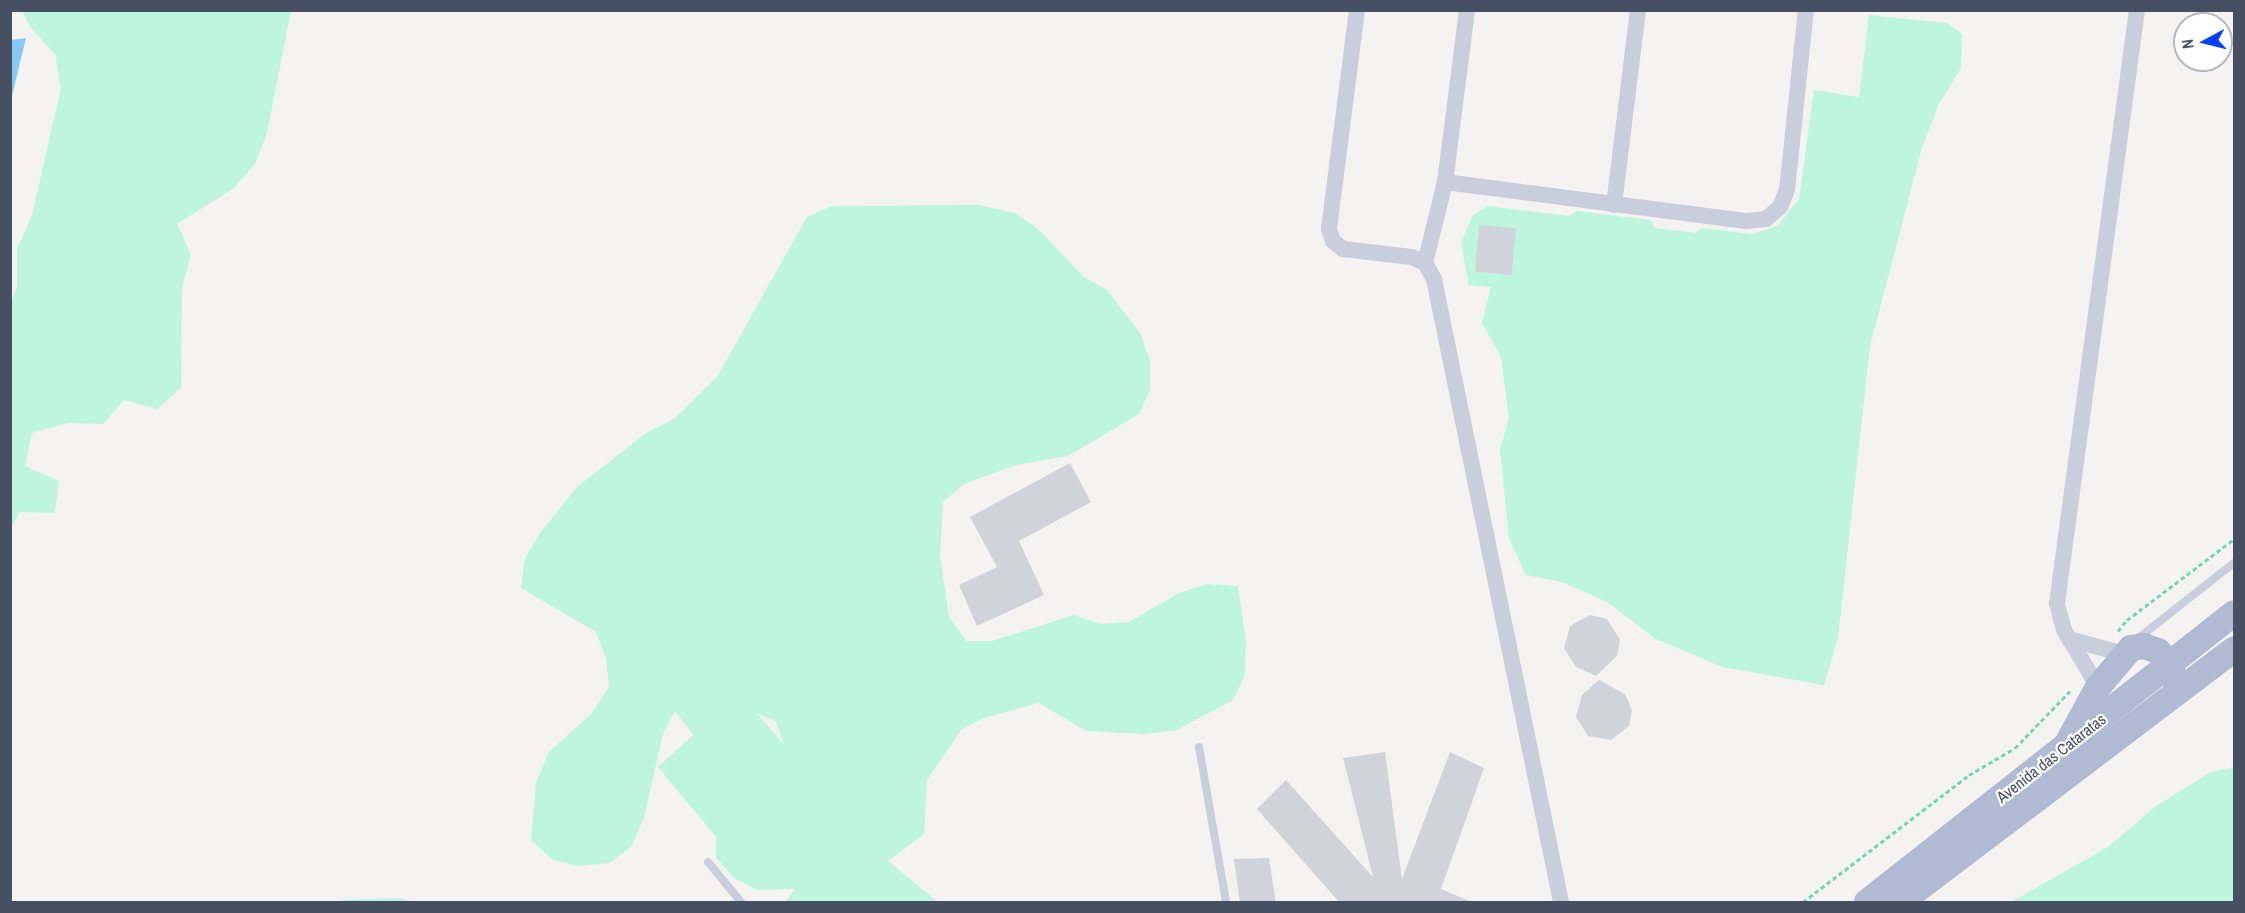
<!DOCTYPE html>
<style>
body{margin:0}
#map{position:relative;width:2245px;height:913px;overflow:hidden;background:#f5f3f2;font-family:"Archivo Narrow",sans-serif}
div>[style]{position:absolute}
.green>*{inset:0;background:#bef5de}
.water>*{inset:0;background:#87c8f6}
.building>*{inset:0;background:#d1d3da;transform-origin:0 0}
.path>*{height:3px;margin-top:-1.5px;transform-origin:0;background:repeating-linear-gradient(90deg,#71d7ba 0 4.5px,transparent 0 7.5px)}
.service>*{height:8px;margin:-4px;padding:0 4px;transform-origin:4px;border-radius:4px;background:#c8cedb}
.minor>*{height:16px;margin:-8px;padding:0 8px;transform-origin:8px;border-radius:8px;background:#c8cedb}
.primary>*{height:26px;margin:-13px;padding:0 13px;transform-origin:13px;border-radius:13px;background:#b0bad3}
span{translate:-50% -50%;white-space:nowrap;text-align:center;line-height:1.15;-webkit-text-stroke:4.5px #fff;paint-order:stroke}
.street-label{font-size:16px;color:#475062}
.frame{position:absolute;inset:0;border:12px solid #475062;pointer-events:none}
.north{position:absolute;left:2173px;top:12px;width:60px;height:60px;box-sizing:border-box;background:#fff;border:2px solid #b5b9c0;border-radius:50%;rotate:263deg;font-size:16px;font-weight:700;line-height:24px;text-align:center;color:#475062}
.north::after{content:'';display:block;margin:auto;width:21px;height:27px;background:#0740fa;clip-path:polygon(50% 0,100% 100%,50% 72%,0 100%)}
</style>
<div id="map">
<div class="green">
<div style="clip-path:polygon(22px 11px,291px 11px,267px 133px,255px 164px,234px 188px,177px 224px,191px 255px,182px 288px,181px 388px,157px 409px,124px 400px,103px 424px,68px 423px,32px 433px,25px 466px,59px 481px,55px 513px,20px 512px,11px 528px,11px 302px,17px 287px,17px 249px,32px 215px,61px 88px,55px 54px,30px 27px)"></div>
<div style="clip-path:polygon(1869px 15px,1947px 23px,1962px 34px,1961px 68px,1938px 106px,1922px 148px,1870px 346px,1838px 638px,1824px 685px,1722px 667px,1654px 638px,1607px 602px,1562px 582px,1526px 575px,1509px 538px,1500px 450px,1509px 418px,1501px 357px,1482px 323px,1491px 287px,1469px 285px,1461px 244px,1472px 216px,1488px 206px,1569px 216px,1577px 211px,1650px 220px,1655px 228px,1696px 233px,1701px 228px,1752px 234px,1777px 226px,1799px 199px,1814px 90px,1859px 97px)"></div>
<div style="clip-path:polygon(evenodd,979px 205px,1015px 213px,1038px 229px,1084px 277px,1107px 290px,1140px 333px,1150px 360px,1150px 390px,1139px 414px,1068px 456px,1016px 465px,964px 484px,943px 502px,940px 555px,949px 617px,966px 641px,992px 641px,1074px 615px,1100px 624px,1129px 622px,1179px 593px,1207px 584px,1238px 586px,1246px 641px,1245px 675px,1233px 700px,1177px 730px,1144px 734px,1086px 731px,1039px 703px,984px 718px,961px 730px,927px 780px,924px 834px,888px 861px,938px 902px,790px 902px,787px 900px,795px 889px,758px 890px,734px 878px,716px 857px,716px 837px,658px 767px,693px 735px,675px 711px,663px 734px,644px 818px,631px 847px,609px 863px,580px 866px,553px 860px,531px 840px,536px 783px,549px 752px,592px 713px,609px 687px,606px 658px,596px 632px,521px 588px,525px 558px,541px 532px,577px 487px,646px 433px,674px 419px,717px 377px,807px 217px,832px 206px,979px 205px,757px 713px,776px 722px,784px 745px,757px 713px)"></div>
<div style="clip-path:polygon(2234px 767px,2234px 902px,2011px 902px,2108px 847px,2156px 806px,2211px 772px)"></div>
<div style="clip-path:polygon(399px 898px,414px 902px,339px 902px,343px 900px)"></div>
</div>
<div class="water">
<div style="clip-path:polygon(26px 38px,11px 100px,11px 40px)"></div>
</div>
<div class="building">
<div style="left:1479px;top:225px;width:37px;height:47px;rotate:5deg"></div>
<div style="clip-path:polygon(1070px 463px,1091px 502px,1019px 541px,1044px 595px,977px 626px,959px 585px,997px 567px,970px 517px)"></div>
<div style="clip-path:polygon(1590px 615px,1607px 619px,1620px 640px,1617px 656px,1596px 676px,1576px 667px,1564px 648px,1570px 626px)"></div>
<div style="clip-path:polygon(1599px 680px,1625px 694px,1632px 710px,1629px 726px,1611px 740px,1588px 736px,1576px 717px,1582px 695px)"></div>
<div style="clip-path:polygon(1385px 752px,1402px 879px,1450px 752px,1484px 768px,1441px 889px,1474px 903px,1340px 903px,1257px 809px,1286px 780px,1373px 877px,1343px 758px)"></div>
<div style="clip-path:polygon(1269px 858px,1276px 903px,1240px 903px,1234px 859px)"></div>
</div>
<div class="path">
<div style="left:2118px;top:631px;width:14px;rotate:-51deg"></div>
<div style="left:2127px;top:620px;width:134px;rotate:-37.1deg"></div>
<div style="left:1803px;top:902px;width:209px;rotate:-37.4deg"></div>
<div style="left:1969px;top:775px;width:53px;rotate:-30.4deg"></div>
<div style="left:2015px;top:748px;width:81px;rotate:-46deg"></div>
</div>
<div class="service">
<div style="left:2136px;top:640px;width:125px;rotate:-38.2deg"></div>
<div style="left:1199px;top:747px;width:157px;rotate:80.1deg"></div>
<div style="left:708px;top:862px;width:52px;rotate:50.5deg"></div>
</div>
<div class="minor">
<div style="left:1357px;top:10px;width:221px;rotate:97.3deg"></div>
<div style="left:1329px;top:229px;width:13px;rotate:72deg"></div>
<div style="left:1333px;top:241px;width:13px;rotate:39deg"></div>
<div style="left:1343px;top:249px;width:69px;rotate:6.6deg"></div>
<div style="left:1412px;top:257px;width:14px;rotate:25deg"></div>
<div style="left:1425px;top:263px;width:18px;rotate:61deg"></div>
<div style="left:1434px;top:279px;width:636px;rotate:78.48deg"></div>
<div style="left:1445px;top:182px;width:305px;rotate:7.4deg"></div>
<div style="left:1747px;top:221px;width:19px;rotate:-6deg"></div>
<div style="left:1766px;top:219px;width:18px;rotate:-41deg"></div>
<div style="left:1780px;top:207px;width:18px;rotate:-68deg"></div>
<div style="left:1787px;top:190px;width:181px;rotate:-84deg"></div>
<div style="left:1614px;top:205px;width:196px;rotate:-83deg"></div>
<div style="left:1425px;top:263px;width:83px;rotate:-76.1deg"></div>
<div style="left:1445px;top:182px;width:173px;rotate:-82.7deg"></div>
<div style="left:2069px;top:639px;width:57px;rotate:15.3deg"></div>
<div style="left:2098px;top:687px;width:66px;rotate:-120.8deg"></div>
<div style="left:2064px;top:630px;width:28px;rotate:-105deg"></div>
<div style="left:2057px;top:603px;width:598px;rotate:-82.32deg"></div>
</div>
<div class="primary">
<div style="left:2069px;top:740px;width:60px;rotate:-61.3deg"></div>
<div style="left:2098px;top:687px;width:51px;rotate:-49.8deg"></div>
<div style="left:2131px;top:648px;width:13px;rotate:-9deg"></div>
<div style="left:2144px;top:646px;width:15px;rotate:20deg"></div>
<div style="left:2158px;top:651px;width:17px;rotate:45deg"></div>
<div style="left:2170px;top:663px;width:16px;rotate:75deg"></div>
<div style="left:1867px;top:902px;width:467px;rotate:-38.2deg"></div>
<div style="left:1901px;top:902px;width:418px;rotate:-37.2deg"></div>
</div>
<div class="street-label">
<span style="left:2051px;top:758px;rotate:-38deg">Avenida das Cataratas</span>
</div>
<div class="frame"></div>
<div class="north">N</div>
</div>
